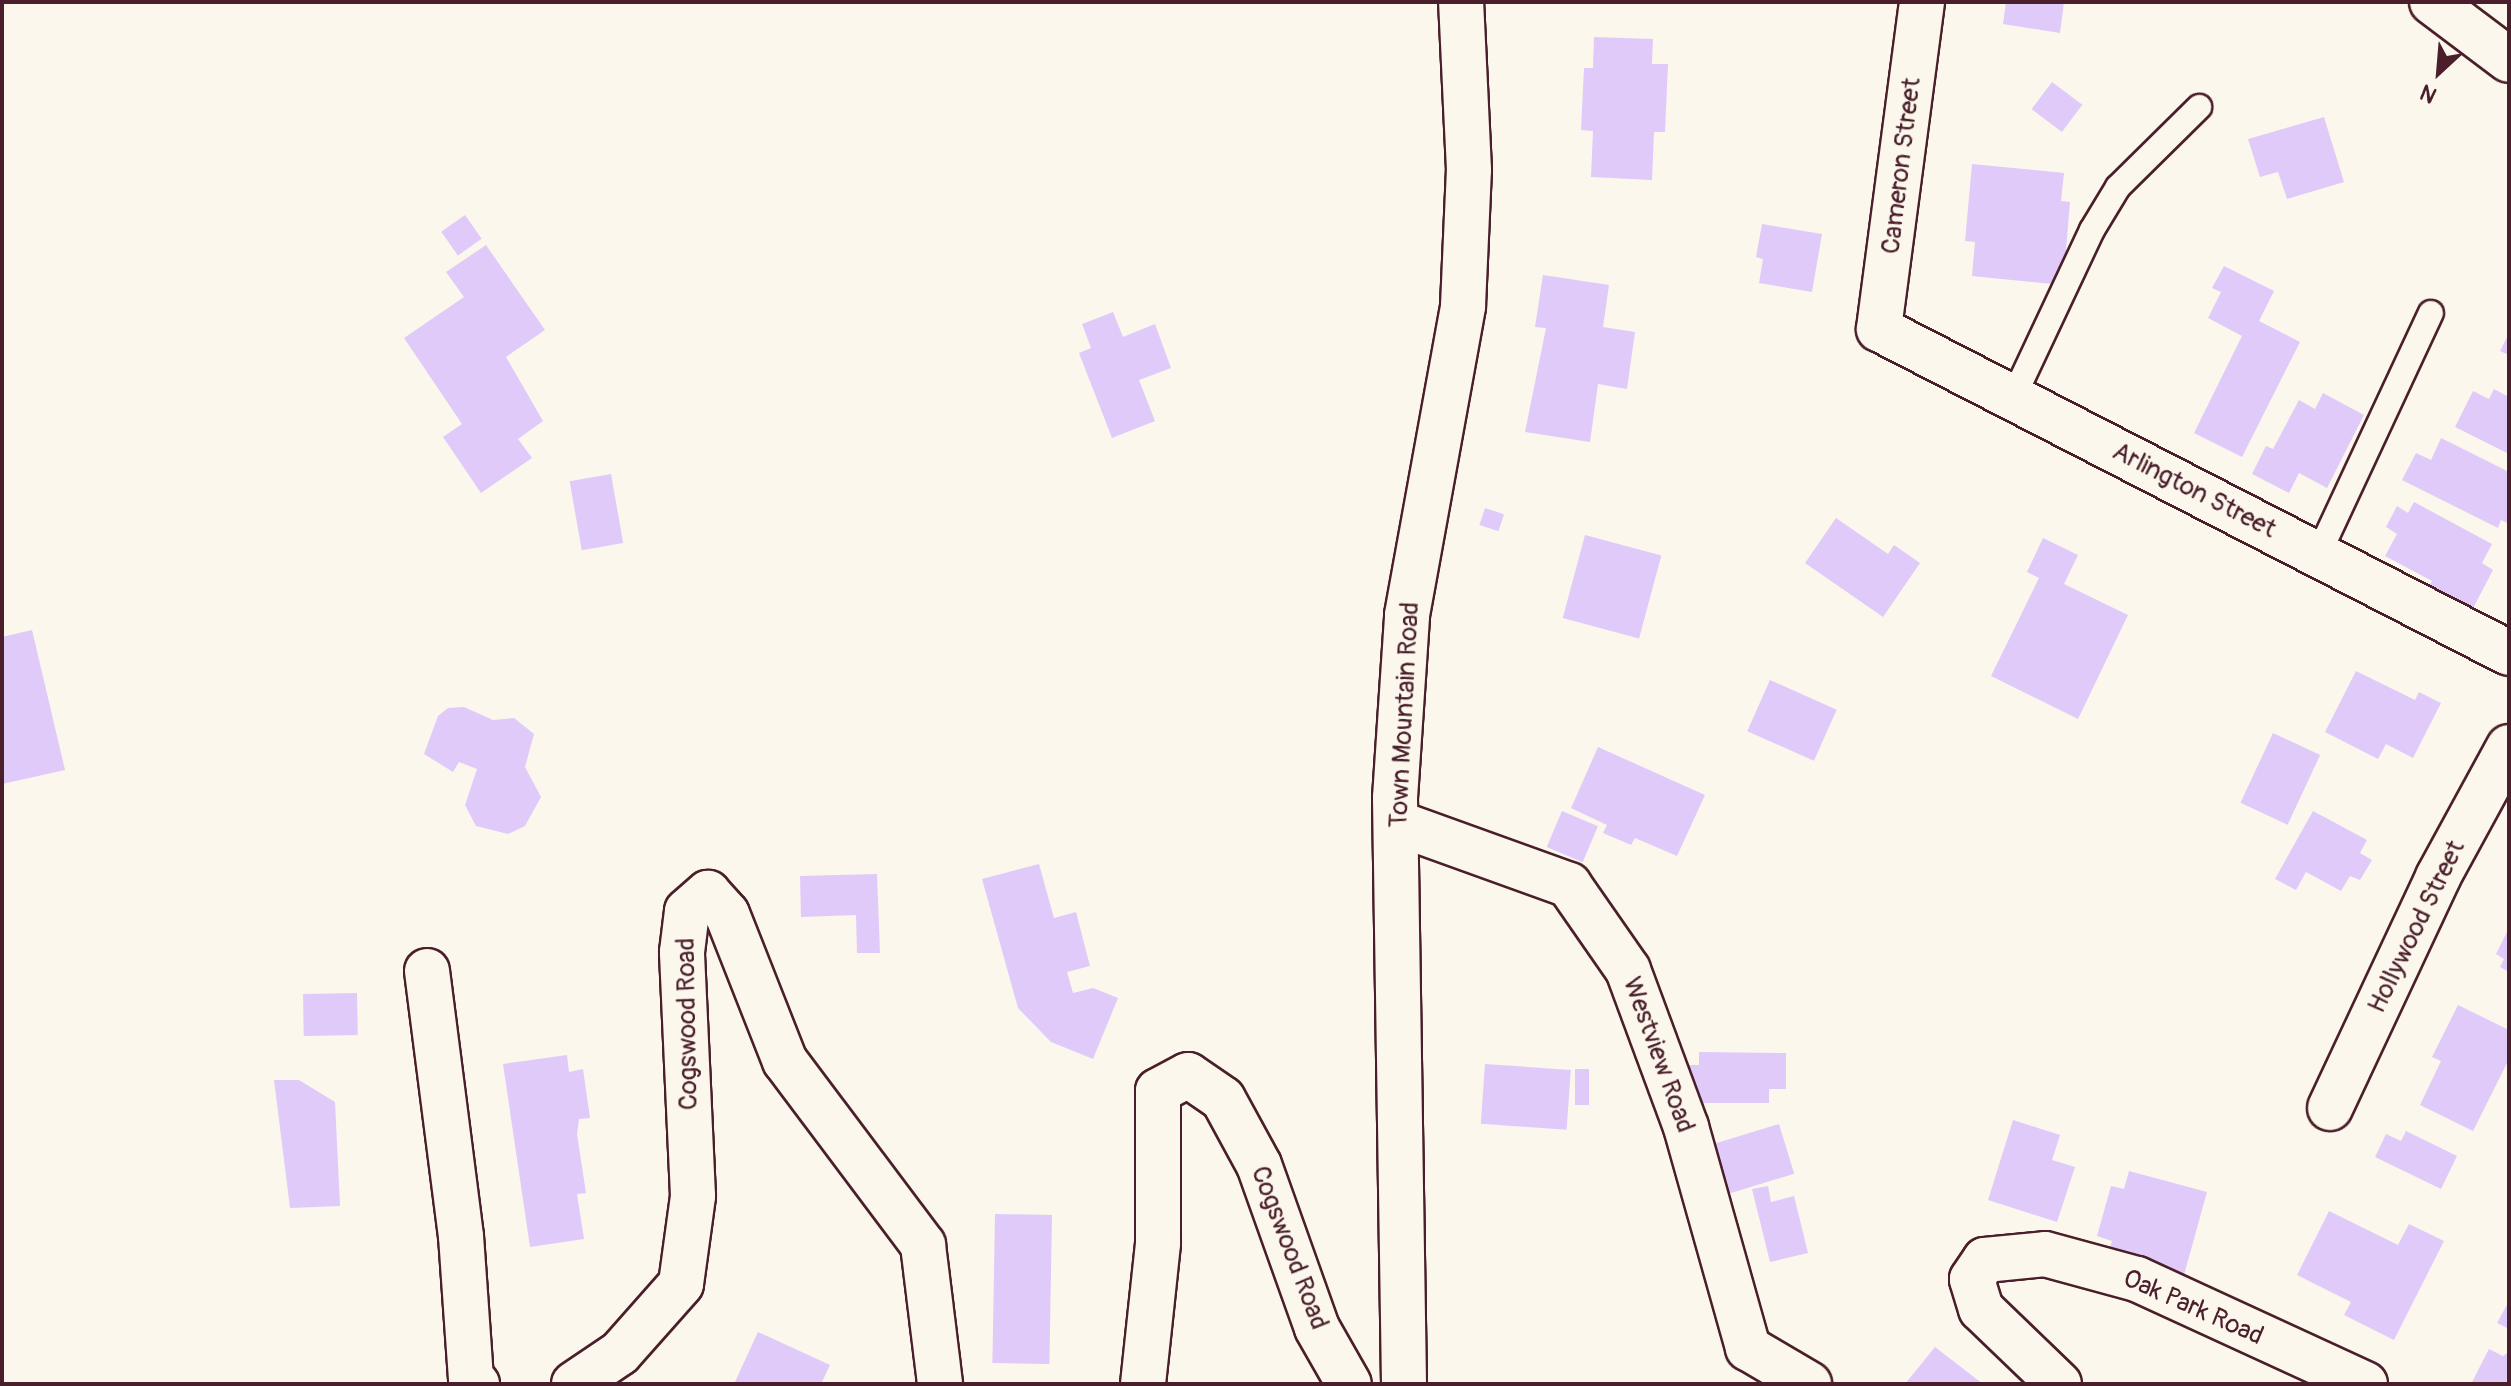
<!DOCTYPE html>
<style>
body{margin:0}
#map{position:relative;width:2511px;height:1386px;overflow:hidden;background:#fbf7ec;font-family:Pangolin,sans-serif}
div>[style]{position:absolute}
.building>*{inset:0;background:#e0cafa;transform-origin:0 0}
.roads{filter:drop-shadow(2px 0 #4a1f2b) drop-shadow(-2px 0 #4a1f2b) drop-shadow(0 2px #4a1f2b) drop-shadow(0 -2px #4a1f2b)}
.service>*{height:24px;margin:-12px;padding:0 12px;transform-origin:12px;border-radius:12px;background:#fbf7ec}
.minor>*{height:44px;margin:-22px;padding:0 22px;transform-origin:22px;border-radius:22px;background:#fbf7ec}
.secondary>*{height:44px;margin:-22px;padding:0 22px;transform-origin:22px;border-radius:22px;background:#fbf7ec}
span{translate:-50% -50%;white-space:nowrap;text-align:center;line-height:1.15;-webkit-text-stroke:7px #fbf7ec;paint-order:stroke}
.street-label{font-size:26px;color:#4a1f2b}
.frame{position:absolute;inset:0;border:4px solid #4a1f2b;pointer-events:none}
.north{position:absolute;left:2399px;top:32px;width:80px;height:80px;-webkit-text-stroke:6px #fbf7ec;paint-order:stroke;rotate:206deg;font-size:22px;font-weight:700;line-height:32px;text-align:center;color:#4a1f2b}
.north::after{content:'';display:block;margin:auto;width:28px;height:36px;background:#4a1f2b;clip-path:polygon(50% 0,100% 100%,50% 72%,0 100%)}
</style>
<div id="map">
<div class="building">
<div style="clip-path:polygon(2006px 2px,2064px 2px,2060px 33px,2003px 24px)"></div>
<div style="clip-path:polygon(1594px 37px,1653px 39px,1652px 64px,1668px 64px,1665px 132px,1654px 132px,1652px 180px,1591px 177px,1593px 131px,1581px 130px,1584px 68px,1593px 68px)"></div>
<div style="left:2052px;top:82px;width:38px;height:34px;rotate:37deg"></div>
<div style="clip-path:polygon(2324px 117px,2344px 182px,2287px 199px,2278px 172px,2260px 177px,2248px 139px)"></div>
<div style="clip-path:polygon(1972px 164px,2064px 173px,2061px 201px,2070px 202px,2063px 285px,1972px 276px,1975px 242px,1965px 241px)"></div>
<div style="left:465px;top:215px;width:29px;height:29px;rotate:55deg"></div>
<div style="clip-path:polygon(1762px 224px,1822px 234px,1812px 292px,1759px 283px,1763px 259px,1756px 257px)"></div>
<div style="clip-path:polygon(486px 245px,545px 330px,506px 357px,543px 421px,518px 439px,532px 458px,481px 493px,443px 437px,462px 424px,404px 338px,464px 297px,446px 272px)"></div>
<div style="clip-path:polygon(2224px 266px,2274px 291px,2259px 321px,2300px 342px,2242px 457px,2194px 433px,2242px 336px,2208px 318px,2221px 292px,2212px 288px)"></div>
<div style="clip-path:polygon(1543px 275px,1609px 285px,1603px 327px,1635px 332px,1627px 389px,1598px 384px,1590px 442px,1525px 432px,1546px 328px,1535px 327px)"></div>
<div style="clip-path:polygon(1113px 312px,1123px 337px,1155px 324px,1171px 368px,1139px 380px,1155px 421px,1112px 438px,1079px 353px,1091px 348px,1082px 324px)"></div>
<div style="clip-path:polygon(2509px 333px,2509px 355px,2500px 351px)"></div>
<div style="clip-path:polygon(2494px 389px,2509px 397px,2509px 454px,2455px 427px,2473px 391px,2489px 399px)"></div>
<div style="clip-path:polygon(2323px 393px,2364px 415px,2327px 488px,2299px 473px,2289px 493px,2252px 474px,2266px 446px,2273px 449px,2299px 400px,2315px 409px)"></div>
<div style="clip-path:polygon(2441px 438px,2509px 472px,2509px 524px,2501px 520px,2498px 528px,2402px 480px,2416px 453px,2431px 460px)"></div>
<div style="left:611px;top:474px;width:70px;height:42px;rotate:80deg"></div>
<div style="clip-path:polygon(2414px 502px,2492px 544px,2482px 563px,2493px 570px,2470px 614px,2427px 591px,2432px 581px,2385px 556px,2397px 534px,2386px 527px,2397px 506px,2408px 513px)"></div>
<div style="left:1485px;top:508px;width:20px;height:18px;rotate:18deg"></div>
<div style="clip-path:polygon(1836px 518px,1888px 554px,1894px 545px,1920px 563px,1883px 617px,1805px 563px)"></div>
<div style="left:1585px;top:535px;width:79px;height:86px;rotate:15deg"></div>
<div style="clip-path:polygon(2043px 538px,2078px 555px,2064px 584px,2128px 615px,2078px 719px,1991px 676px,2039px 578px,2027px 572px)"></div>
<div style="clip-path:polygon(32px 630px,65px 770px,2px 784px,2px 637px)"></div>
<div style="clip-path:polygon(2356px 671px,2415px 700px,2419px 692px,2441px 703px,2413px 758px,2386px 744px,2378px 759px,2325px 732px)"></div>
<div style="left:1770px;top:680px;width:73px;height:56px;rotate:24deg"></div>
<div style="clip-path:polygon(464px 707px,493px 720px,514px 718px,534px 734px,525px 767px,541px 797px,525px 826px,508px 834px,476px 826px,465px 805px,477px 769px,459px 762px,453px 772px,424px 754px,438px 716px,448px 708px)"></div>
<div style="left:2273px;top:733px;width:52px;height:77px;rotate:25deg"></div>
<div style="clip-path:polygon(1598px 747px,1705px 795px,1677px 856px,1635px 838px,1631px 845px,1603px 833px,1607px 825px,1571px 808px)"></div>
<div style="left:1562px;top:811px;width:39px;height:39px;rotate:23deg"></div>
<div style="clip-path:polygon(2313px 811px,2367px 840px,2360px 853px,2372px 860px,2360px 880px,2350px 876px,2341px 891px,2306px 872px,2296px 890px,2275px 879px)"></div>
<div style="clip-path:polygon(1039px 864px,1054px 918px,1076px 912px,1090px 966px,1067px 972px,1073px 993px,1093px 988px,1118px 998px,1093px 1059px,1051px 1042px,1018px 1008px,982px 879px)"></div>
<div style="clip-path:polygon(877px 874px,880px 953px,857px 953px,856px 915px,801px 917px,800px 876px)"></div>
<div style="clip-path:polygon(2509px 928px,2509px 972px,2500px 967px,2504px 959px,2496px 954px)"></div>
<div style="left:357px;top:993px;width:42px;height:54px;rotate:89deg"></div>
<div style="clip-path:polygon(2458px 1005px,2509px 1030px,2509px 1059px,2473px 1131px,2420px 1105px,2441px 1061px,2432px 1057px)"></div>
<div style="clip-path:polygon(1699px 1052px,1786px 1053px,1786px 1089px,1769px 1089px,1769px 1103px,1686px 1103px,1685px 1065px,1699px 1065px)"></div>
<div style="clip-path:polygon(567px 1055px,569px 1072px,583px 1069px,590px 1118px,579px 1119px,577px 1134px,586px 1193px,577px 1194px,584px 1239px,530px 1247px,503px 1064px)"></div>
<div style="left:1485px;top:1064px;width:86px;height:60px;rotate:4deg"></div>
<div style="left:1575px;top:1069px;width:14px;height:36px"></div>
<div style="clip-path:polygon(274px 1080px,299px 1080px,335px 1102px,340px 1206px,290px 1208px)"></div>
<div style="clip-path:polygon(2013px 1120px,2060px 1135px,2052px 1160px,2075px 1167px,2057px 1222px,1988px 1200px)"></div>
<div style="left:1779px;top:1124px;width:52px;height:73px;rotate:73deg"></div>
<div style="clip-path:polygon(2406px 1131px,2457px 1156px,2441px 1189px,2375px 1157px,2386px 1134px,2401px 1141px)"></div>
<div style="clip-path:polygon(2129px 1171px,2207px 1192px,2184px 1275px,2108px 1254px,2112px 1241px,2097px 1236px,2111px 1186px,2124px 1189px)"></div>
<div style="clip-path:polygon(1768px 1186px,1771px 1202px,1794px 1196px,1808px 1253px,1770px 1262px,1752px 1189px)"></div>
<div style="clip-path:polygon(2329px 1211px,2398px 1245px,2409px 1224px,2444px 1241px,2394px 1340px,2344px 1315px,2351px 1302px,2297px 1275px)"></div>
<div style="left:995px;top:1214px;width:57px;height:149px;rotate:1deg"></div>
<div style="clip-path:polygon(2509px 1301px,2509px 1329px,2497px 1323px)"></div>
<div style="clip-path:polygon(758px 1332px,830px 1365px,821px 1384px,734px 1384px)"></div>
<div style="clip-path:polygon(1935px 1347px,1983px 1384px,1905px 1384px)"></div>
<div style="clip-path:polygon(2489px 1349px,2503px 1356px,2509px 1352px,2509px 1384px,2471px 1384px)"></div>
</div>
<div class="roads">
<div class="service">
<div style="left:2013px;top:398px;width:186px;rotate:-64.8deg"></div>
<div style="left:2092px;top:230px;width:50px;rotate:-58.8deg"></div>
<div style="left:2118px;top:187px;width:114px;rotate:-44.6deg"></div>
<div style="left:2318px;top:555px;width:267px;rotate:-65deg"></div>
</div>
<div class="minor">
<div style="left:1922px;top:2px;width:330px;rotate:97.5deg"></div>
<div style="left:1879px;top:329px;width:708px;rotate:27.22deg"></div>
<div style="left:1397px;top:823px;width:183px;rotate:19.8deg"></div>
<div style="left:1569px;top:885px;width:103px;rotate:55.2deg"></div>
<div style="left:1628px;top:970px;width:167px;rotate:69.7deg"></div>
<div style="left:1686px;top:1127px;width:230px;rotate:74.3deg"></div>
<div style="left:1748px;top:1348px;width:71px;rotate:30.5deg"></div>
<div style="left:427px;top:971px;width:267px;rotate:82.7deg"></div>
<div style="left:461px;top:1236px;width:143px;rotate:86deg"></div>
<div style="left:471px;top:1379px;width:8px;rotate:40deg"></div>
<div style="left:2330px;top:1108px;width:255px;rotate:-64.9deg"></div>
<div style="left:2438px;top:877px;width:148px;rotate:-61.4deg"></div>
<div style="left:574px;top:1384px;width:55px;rotate:-34deg"></div>
<div style="left:620px;top:1353px;width:92px;rotate:-48.5deg"></div>
<div style="left:681px;top:1284px;width:89px;rotate:-82.2deg"></div>
<div style="left:693px;top:1196px;width:244px;rotate:-92.6deg"></div>
<div style="left:682px;top:952px;width:41px;rotate:-83deg"></div>
<div style="left:687px;top:911px;width:28px;rotate:-41deg"></div>
<div style="left:708px;top:893px;width:28px;rotate:48deg"></div>
<div style="left:727px;top:914px;width:158px;rotate:68.5deg"></div>
<div style="left:785px;top:1061px;width:230px;rotate:53.1deg"></div>
<div style="left:923px;top:1245px;width:140px;rotate:83deg"></div>
<div style="left:1143px;top:1384px;width:142px;rotate:-83.9deg"></div>
<div style="left:1158px;top:1243px;width:152px;rotate:-90deg"></div>
<div style="left:1158px;top:1091px;width:34px;rotate:-28deg"></div>
<div style="left:1188px;top:1075px;width:42px;rotate:34.4deg"></div>
<div style="left:1223px;top:1099px;width:75px;rotate:61.4deg"></div>
<div style="left:1259px;top:1165px;width:173px;rotate:70.4deg"></div>
<div style="left:1317px;top:1328px;width:64px;rotate:60.3deg"></div>
<div style="left:2059px;top:1384px;width:108px;rotate:-136.1deg"></div>
<div style="left:1981px;top:1309px;width:31px;rotate:-107deg"></div>
<div style="left:1972px;top:1279px;width:23px;rotate:-56deg"></div>
<div style="left:1985px;top:1260px;width:60px;rotate:-5.7deg"></div>
<div style="left:2045px;top:1254px;width:95px;rotate:15.2deg"></div>
<div style="left:2137px;top:1279px;width:251px;rotate:24.7deg"></div>
</div>
<div class="secondary">
<div style="left:2432px;top:2px;width:96px;rotate:37deg"></div>
<div style="left:1404px;top:1384px;width:586px;rotate:-90.88deg"></div>
<div style="left:1395px;top:798px;width:183px;rotate:-86.2deg"></div>
<div style="left:1407px;top:615px;width:314px;rotate:-79.7deg"></div>
<div style="left:1463px;top:306px;width:136px;rotate:-87.5deg"></div>
<div style="left:1469px;top:170px;width:168px;rotate:-92.7deg"></div>
</div>
</div>
<div class="street-label">
<span style="left:1902px;top:166px;rotate:-83deg">Cameron Street</span>
<span style="left:2194px;top:491px;rotate:27deg">Arlington Street</span>
<span style="left:1405px;top:715px;rotate:-87deg">Town Mountain Road</span>
<span style="left:2417px;top:927px;rotate:-64deg">Hollywood Street</span>
<span style="left:688px;top:1024px;rotate:-91deg">Cogswood Road</span>
<span style="left:1658px;top:1055px;rotate:70deg">Westview Road</span>
<span style="left:1289px;top:1248px;rotate:69deg">Cogswood Road</span>
<span style="left:2193px;top:1308px;rotate:24deg">Oak Park Road</span>
</div>
<div class="frame"></div>
<div class="north">N</div>
</div>
